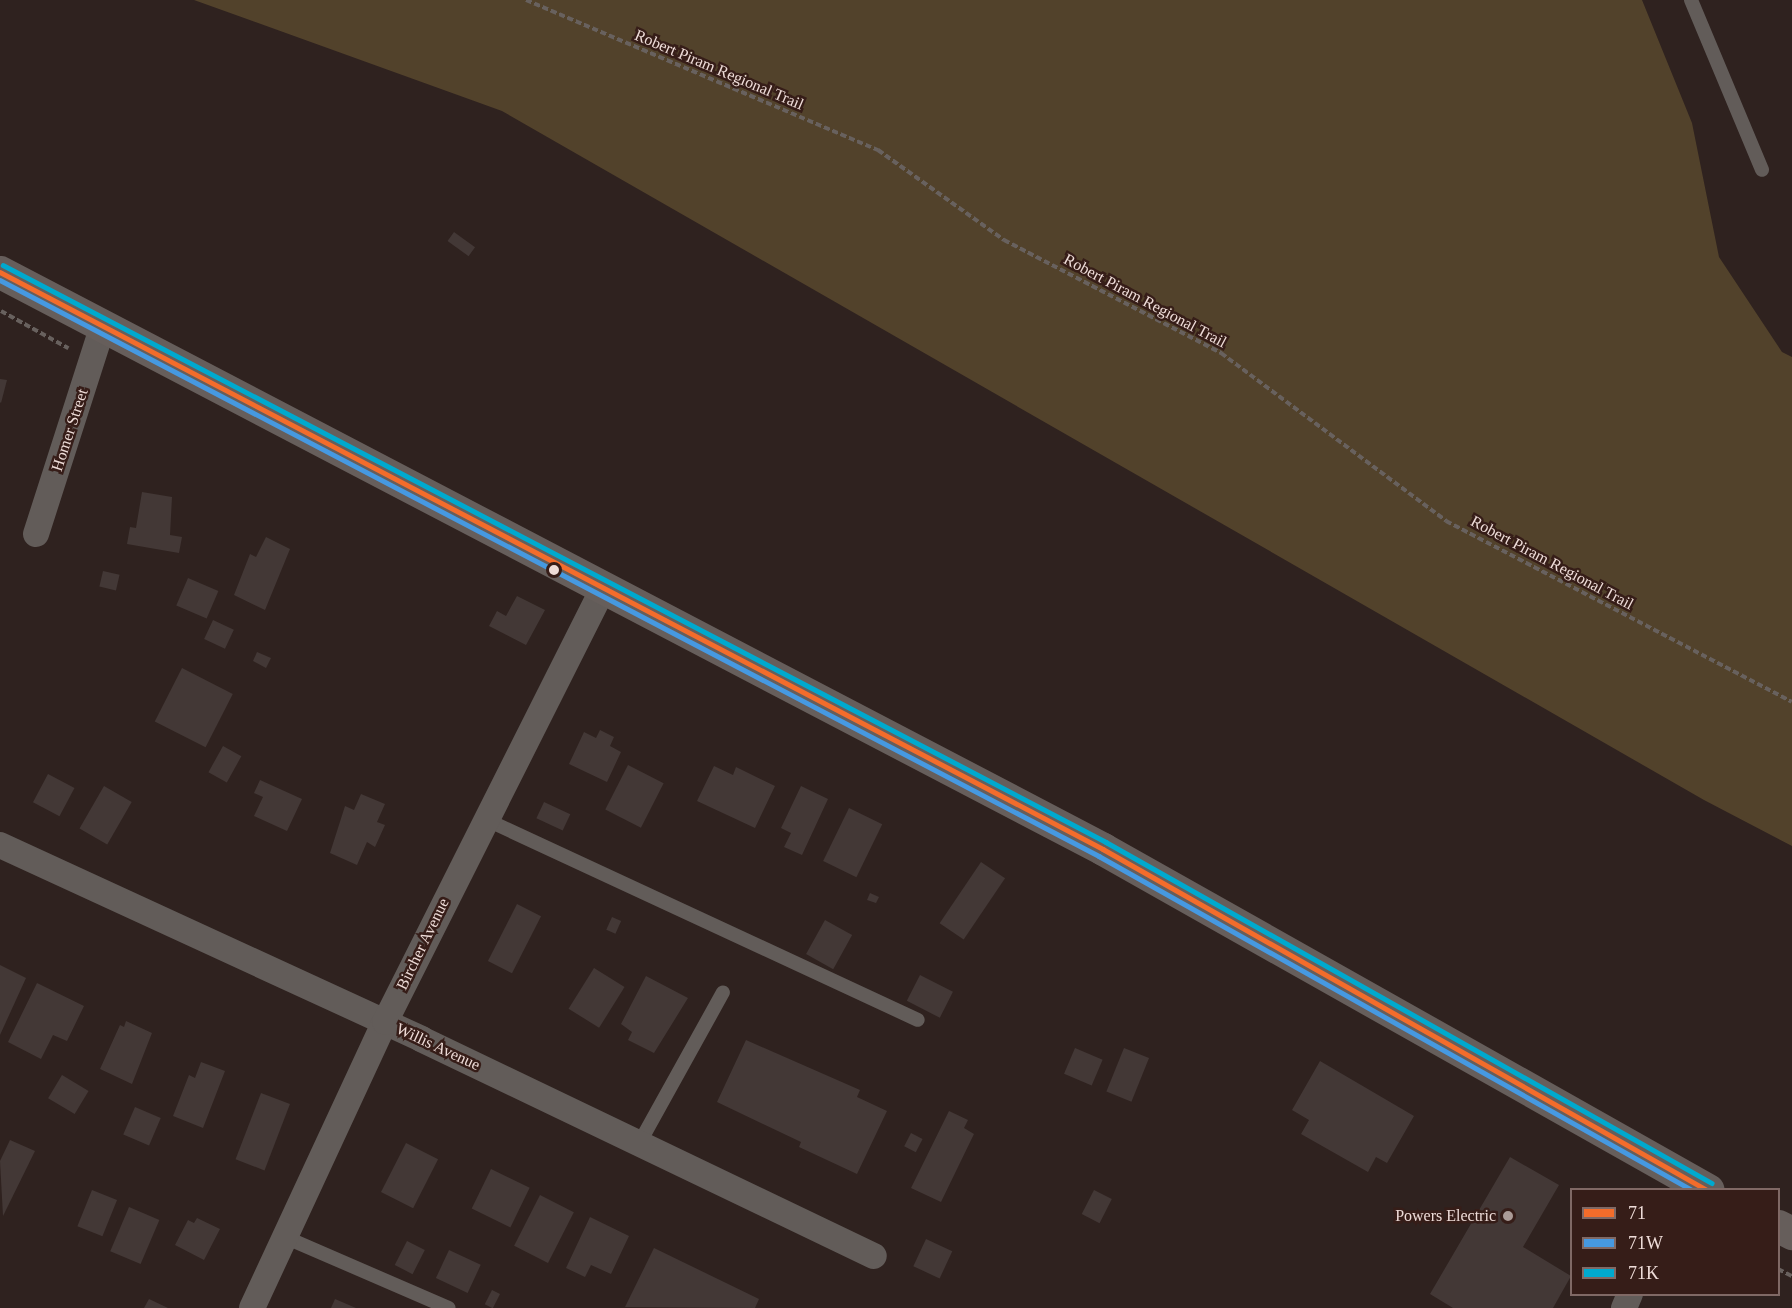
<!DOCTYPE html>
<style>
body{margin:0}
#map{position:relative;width:1792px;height:1308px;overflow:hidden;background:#2f221f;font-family:"Times New Roman",serif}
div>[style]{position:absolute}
.forest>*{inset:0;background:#52422b}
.building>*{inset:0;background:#433836;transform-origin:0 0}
.path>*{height:4px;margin-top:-2px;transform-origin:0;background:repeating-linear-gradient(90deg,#68615e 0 6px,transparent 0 9px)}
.service>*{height:14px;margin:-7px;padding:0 7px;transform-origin:7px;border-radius:7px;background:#625c59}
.minor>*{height:26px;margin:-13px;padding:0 13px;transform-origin:13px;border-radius:13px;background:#625c59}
.secondary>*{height:33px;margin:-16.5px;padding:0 16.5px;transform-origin:16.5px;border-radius:16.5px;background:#665e5b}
.bus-1>*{height:4.5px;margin:-2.25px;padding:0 2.25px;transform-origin:2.25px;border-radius:2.25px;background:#f36c2b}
.bus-2>*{height:4.5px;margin:-2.25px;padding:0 2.25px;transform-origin:2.25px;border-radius:2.25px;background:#4699e1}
.bus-3>*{height:4.5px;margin:-2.25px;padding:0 2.25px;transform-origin:2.25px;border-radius:2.25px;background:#00a9ce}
.dots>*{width:16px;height:16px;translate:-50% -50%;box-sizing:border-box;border:3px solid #361d18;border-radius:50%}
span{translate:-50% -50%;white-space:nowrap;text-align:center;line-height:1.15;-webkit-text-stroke:5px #361d18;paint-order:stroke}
.street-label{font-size:16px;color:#eedcd8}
.poi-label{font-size:16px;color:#eedcd8}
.right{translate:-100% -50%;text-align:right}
.legend{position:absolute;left:1570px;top:1188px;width:210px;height:108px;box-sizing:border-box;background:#361d18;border:2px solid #806965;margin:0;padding:8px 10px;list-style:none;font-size:18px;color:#eedcd8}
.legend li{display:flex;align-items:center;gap:12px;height:30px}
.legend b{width:30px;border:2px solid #806965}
</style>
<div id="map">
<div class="forest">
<div style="clip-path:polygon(194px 0,1642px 0,1692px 123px,1719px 257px,1782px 352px,1792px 357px,1792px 846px,1704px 800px,502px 111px)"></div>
</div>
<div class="building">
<div style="left:454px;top:232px;width:26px;height:11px;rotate:36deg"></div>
<div style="clip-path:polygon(0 379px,7px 380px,1px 403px,0 402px)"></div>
<div style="clip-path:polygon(142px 492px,172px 497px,170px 535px,182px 537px,179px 553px,127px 544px,130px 527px,136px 528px)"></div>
<div style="clip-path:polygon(266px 537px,290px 549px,265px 610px,234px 595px,250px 554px,256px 557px)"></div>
<div style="left:103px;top:571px;width:17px;height:16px;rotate:13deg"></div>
<div style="left:188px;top:578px;width:33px;height:30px;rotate:23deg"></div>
<div style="clip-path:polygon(517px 596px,545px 610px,526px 645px,489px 626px,497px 611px,506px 616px)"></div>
<div style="left:213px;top:620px;width:23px;height:21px;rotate:25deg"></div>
<div style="clip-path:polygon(257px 652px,271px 658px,266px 668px,253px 661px)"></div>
<div style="left:182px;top:668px;width:57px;height:60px;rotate:27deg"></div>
<div style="clip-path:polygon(600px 730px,614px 737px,610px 746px,621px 752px,607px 782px,569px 764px,584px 732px,596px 738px)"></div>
<div style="left:223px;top:746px;width:21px;height:30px;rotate:29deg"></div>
<div style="left:628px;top:765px;width:40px;height:50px;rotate:27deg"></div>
<div style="clip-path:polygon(714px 766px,733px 775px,736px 767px,775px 786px,755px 828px,697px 801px)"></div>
<div style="left:48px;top:774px;width:30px;height:32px;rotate:28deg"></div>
<div style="clip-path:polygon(260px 780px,302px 799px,287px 831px,254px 816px,263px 797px,254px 793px)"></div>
<div style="left:104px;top:786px;width:32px;height:49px;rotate:30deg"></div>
<div style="clip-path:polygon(801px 786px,828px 799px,802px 855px,784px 847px,791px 833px,781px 828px)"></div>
<div style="clip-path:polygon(361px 794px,385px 804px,377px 822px,385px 825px,375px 847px,367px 842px,357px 865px,330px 853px,345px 806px,354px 810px)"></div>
<div style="left:544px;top:802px;width:29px;height:18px;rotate:25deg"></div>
<div style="left:849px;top:808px;width:37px;height:59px;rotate:26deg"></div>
<div style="left:981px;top:862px;width:29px;height:74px;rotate:34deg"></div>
<div style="clip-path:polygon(870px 893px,879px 897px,876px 903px,867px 900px)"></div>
<div style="left:517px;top:904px;width:27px;height:64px;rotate:27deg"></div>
<div style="left:612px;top:917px;width:10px;height:14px;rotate:24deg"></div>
<div style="left:825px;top:920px;width:31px;height:39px;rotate:29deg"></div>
<div style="clip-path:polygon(0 965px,26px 978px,0 1035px)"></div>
<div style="left:594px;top:968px;width:36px;height:48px;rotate:32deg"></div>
<div style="left:920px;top:975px;width:37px;height:29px;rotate:27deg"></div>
<div style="clip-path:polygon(646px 976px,688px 998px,654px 1053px,628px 1040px,632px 1032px,621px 1024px)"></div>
<div style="clip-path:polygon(37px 983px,84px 1006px,67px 1041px,53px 1035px,41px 1059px,8px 1042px)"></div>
<div style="clip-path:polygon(126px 1021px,152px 1033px,132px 1084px,100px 1069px,120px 1025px,124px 1027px)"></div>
<div style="clip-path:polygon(746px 1040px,860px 1090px,857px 1097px,887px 1111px,857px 1174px,799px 1147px,801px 1142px,717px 1102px)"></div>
<div style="left:1075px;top:1048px;width:30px;height:28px;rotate:23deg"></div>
<div style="left:1124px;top:1048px;width:27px;height:47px;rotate:22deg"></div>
<div style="clip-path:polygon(1320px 1061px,1414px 1116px,1387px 1163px,1376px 1157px,1368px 1172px,1301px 1134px,1309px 1120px,1292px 1110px)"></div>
<div style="clip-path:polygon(201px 1062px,225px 1071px,203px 1128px,173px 1116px,189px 1075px,195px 1078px)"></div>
<div style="left:62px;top:1075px;width:31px;height:27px;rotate:31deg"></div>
<div style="left:261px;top:1093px;width:31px;height:71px;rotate:21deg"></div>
<div style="left:135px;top:1107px;width:28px;height:30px;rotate:23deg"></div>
<div style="clip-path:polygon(949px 1111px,968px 1120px,964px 1128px,974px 1134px,941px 1202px,911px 1188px)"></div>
<div style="left:911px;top:1133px;width:13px;height:15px;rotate:27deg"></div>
<div style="clip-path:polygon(10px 1140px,35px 1151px,3px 1216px,0 1161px)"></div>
<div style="left:406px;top:1143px;width:36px;height:55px;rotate:27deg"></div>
<div style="clip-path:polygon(1510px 1157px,1559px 1185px,1523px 1247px,1571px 1276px,1553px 1308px,1453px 1308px,1430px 1294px)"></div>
<div style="left:491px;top:1169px;width:43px;height:44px;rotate:26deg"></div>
<div style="left:92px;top:1190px;width:27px;height:39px;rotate:22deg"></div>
<div style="left:1094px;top:1190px;width:20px;height:27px;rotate:27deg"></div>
<div style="left:540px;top:1195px;width:38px;height:57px;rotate:27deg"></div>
<div style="left:129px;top:1207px;width:33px;height:48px;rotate:23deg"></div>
<div style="clip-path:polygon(590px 1217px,629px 1236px,611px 1274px,591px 1265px,585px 1277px,566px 1268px)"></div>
<div style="clip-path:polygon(197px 1218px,220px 1229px,204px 1260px,175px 1245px,188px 1220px,194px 1223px)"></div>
<div style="left:926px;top:1239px;width:29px;height:30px;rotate:25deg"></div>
<div style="left:407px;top:1241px;width:20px;height:27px;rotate:27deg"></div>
<div style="clip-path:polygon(654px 1248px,759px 1299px,755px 1308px,625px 1307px)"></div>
<div style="left:449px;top:1250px;width:35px;height:31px;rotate:25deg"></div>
<div style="left:492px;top:1290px;width:9px;height:16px;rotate:27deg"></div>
<div style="clip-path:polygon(149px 1299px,168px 1308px,144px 1308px)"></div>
<div style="clip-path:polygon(335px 1299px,356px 1308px,331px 1308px)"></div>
</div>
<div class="path">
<div style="left:526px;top:0;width:383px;rotate:23.1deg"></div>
<div style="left:878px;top:150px;width:155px;rotate:35.5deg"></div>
<div style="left:1004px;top:240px;width:245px;rotate:27.5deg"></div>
<div style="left:1221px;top:353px;width:281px;rotate:36.7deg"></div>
<div style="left:1446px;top:521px;width:390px;rotate:27.6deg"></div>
<div style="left:1px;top:311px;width:77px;rotate:28.9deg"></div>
<div style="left:1778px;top:1269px;width:16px;rotate:27deg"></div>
</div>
<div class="service">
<div style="left:1691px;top:0;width:184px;rotate:67.3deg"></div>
<div style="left:485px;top:819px;width:477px;rotate:24.9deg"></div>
<div style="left:640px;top:1142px;width:171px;rotate:-61deg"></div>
<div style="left:287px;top:1238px;width:176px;rotate:23.4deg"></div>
</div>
<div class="minor">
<div style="left:36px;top:534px;width:219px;rotate:-72.2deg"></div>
<div style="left:0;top:845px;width:464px;rotate:24.7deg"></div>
<div style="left:421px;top:1039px;width:502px;rotate:25.6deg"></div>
<div style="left:252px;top:1308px;width:315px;rotate:-65.1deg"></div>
<div style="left:385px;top:1022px;width:488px;rotate:-63.3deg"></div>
<div style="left:1624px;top:1308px;width:15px;rotate:-67deg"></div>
</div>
<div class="secondary">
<div style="left:0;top:272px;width:1245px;rotate:27.61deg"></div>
<div style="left:1103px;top:849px;width:694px;rotate:29.41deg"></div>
<div style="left:1778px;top:1226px;width:16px;rotate:27deg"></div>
</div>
<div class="bus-1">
<div style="left:0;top:272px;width:1245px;rotate:27.61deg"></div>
<div style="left:1103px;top:849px;width:694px;rotate:29.45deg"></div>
</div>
<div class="bus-2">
<div style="left:0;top:280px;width:1241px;rotate:27.66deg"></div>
<div style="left:1099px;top:856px;width:681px;rotate:29.39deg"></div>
</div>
<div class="bus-3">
<div style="left:3px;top:265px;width:1245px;rotate:27.61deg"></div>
<div style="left:1106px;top:842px;width:695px;rotate:29.37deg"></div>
</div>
<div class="dots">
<div style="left:554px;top:570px;background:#eedcd8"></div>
<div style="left:1508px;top:1216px;background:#ab9b97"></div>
</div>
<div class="street-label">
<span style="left:719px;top:70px;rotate:23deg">Robert Piram Regional Trail</span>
<span style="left:1145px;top:301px;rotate:28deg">Robert Piram Regional Trail</span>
<span style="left:70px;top:430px;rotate:-72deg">Homer Street</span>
<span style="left:1552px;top:563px;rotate:28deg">Robert Piram Regional Trail</span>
<span style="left:423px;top:944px;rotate:-64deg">Bircher Avenue</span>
<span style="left:438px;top:1047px;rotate:25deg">Willis Avenue</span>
</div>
<div class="poi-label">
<span class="right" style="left:1496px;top:1216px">Powers Electric</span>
</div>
<ul class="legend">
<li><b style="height:8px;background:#f36c2b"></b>71</li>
<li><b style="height:8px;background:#4699e1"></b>71W</li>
<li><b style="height:8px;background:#00a9ce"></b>71K</li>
</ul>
</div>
